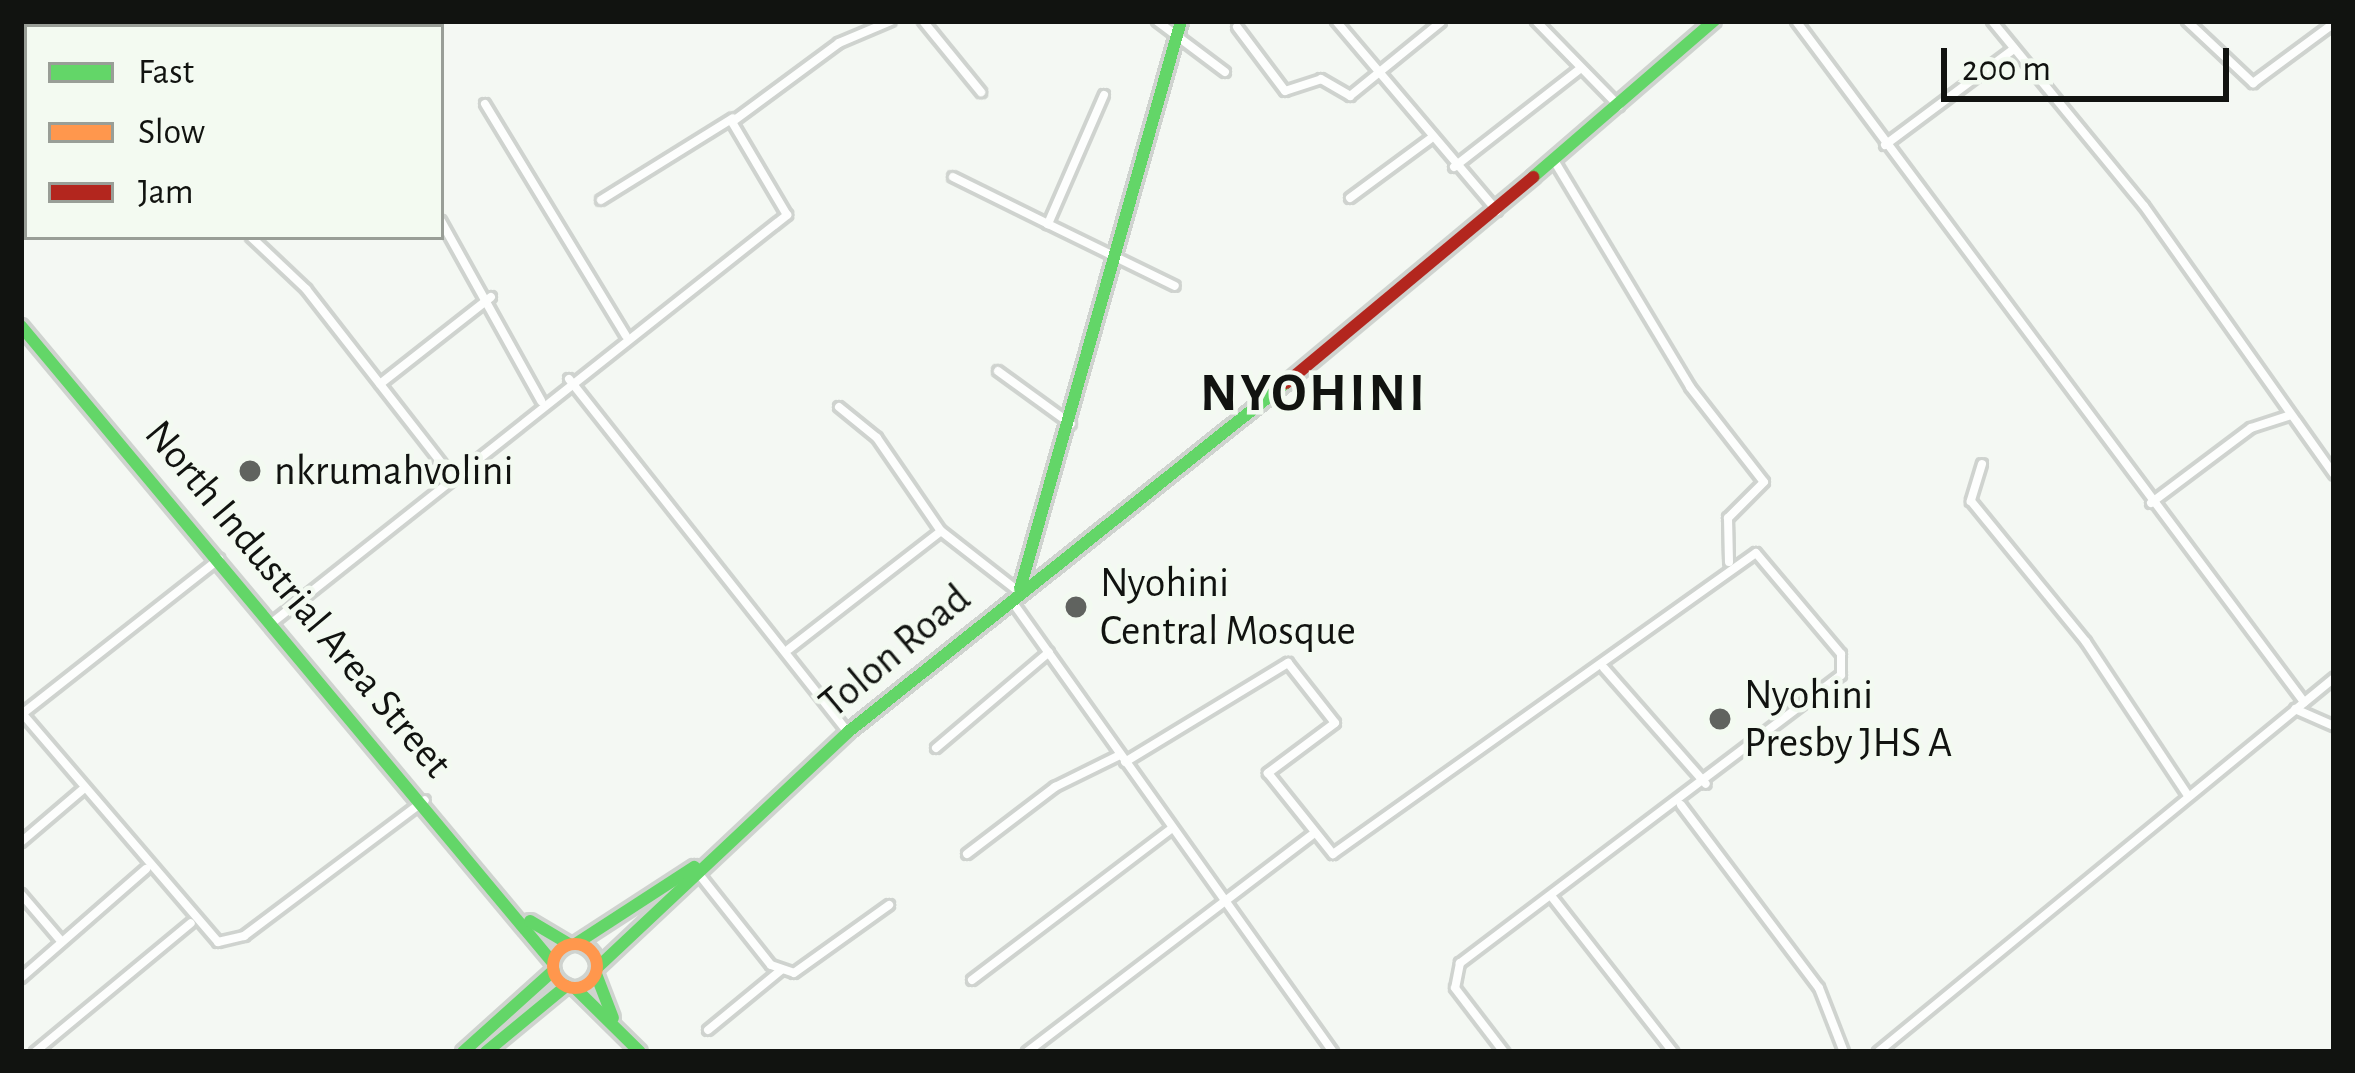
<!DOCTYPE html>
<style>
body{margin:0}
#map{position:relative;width:2355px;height:1073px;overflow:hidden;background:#f4f8f3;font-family:"Alegreya Sans",sans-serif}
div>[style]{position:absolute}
.roads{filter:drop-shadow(3px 0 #cfd3cf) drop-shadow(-3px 0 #cfd3cf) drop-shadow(0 3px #cfd3cf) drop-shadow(0 -3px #cfd3cf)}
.street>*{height:8px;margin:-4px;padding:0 4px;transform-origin:4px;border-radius:4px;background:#fdfefd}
.fast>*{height:12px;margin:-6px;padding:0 6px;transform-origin:6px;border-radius:6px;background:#63d668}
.slow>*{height:12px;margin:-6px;padding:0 6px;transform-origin:6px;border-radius:6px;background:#ff974d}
.slow>.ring{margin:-6px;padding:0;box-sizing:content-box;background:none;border:12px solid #ff974d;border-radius:50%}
.jam>*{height:12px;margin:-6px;padding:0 6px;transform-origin:6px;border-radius:6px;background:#b3261e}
.dots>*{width:33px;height:33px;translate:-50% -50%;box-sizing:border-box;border:6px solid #f3faf1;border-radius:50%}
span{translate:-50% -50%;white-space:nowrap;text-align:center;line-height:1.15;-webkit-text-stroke:9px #f3faf1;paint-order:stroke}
.poi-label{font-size:42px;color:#111310}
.left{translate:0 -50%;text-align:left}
.street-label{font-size:42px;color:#111310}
.district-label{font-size:54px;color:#111310;font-weight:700;letter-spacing:3px}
.frame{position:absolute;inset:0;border:24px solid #111310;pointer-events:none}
.legend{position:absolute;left:24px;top:24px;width:420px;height:216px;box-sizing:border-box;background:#f3faf1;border:3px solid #999e97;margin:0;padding:15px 21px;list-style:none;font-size:36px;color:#111310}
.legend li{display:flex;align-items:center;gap:24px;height:60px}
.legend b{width:60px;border:3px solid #999e97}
.scale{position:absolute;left:1941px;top:48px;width:288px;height:54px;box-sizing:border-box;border:6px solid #111310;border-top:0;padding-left:15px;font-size:36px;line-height:42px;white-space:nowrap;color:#111310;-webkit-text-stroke:9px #f3faf1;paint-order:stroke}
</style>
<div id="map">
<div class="roads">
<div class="street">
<div style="left:923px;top:21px;width:92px;rotate:50.8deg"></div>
<div style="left:1157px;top:21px;width:85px;rotate:36.9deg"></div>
<div style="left:1336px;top:21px;width:249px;rotate:49.7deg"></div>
<div style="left:1536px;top:21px;width:119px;rotate:45.7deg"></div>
<div style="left:1796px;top:21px;width:850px;rotate:53.28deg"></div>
<div style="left:1992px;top:21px;width:239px;rotate:50.6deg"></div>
<div style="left:2144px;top:206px;width:329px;rotate:54.7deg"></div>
<div style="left:2187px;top:21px;width:91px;rotate:43.2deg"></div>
<div style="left:2253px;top:83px;width:101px;rotate:-36.5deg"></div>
<div style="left:64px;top:27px;width:8px;rotate:-45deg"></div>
<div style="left:1237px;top:27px;width:80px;rotate:53.1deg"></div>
<div style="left:1285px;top:91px;width:38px;rotate:-18deg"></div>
<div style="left:1321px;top:79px;width:34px;rotate:30deg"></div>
<div style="left:1350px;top:96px;width:117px;rotate:-39.1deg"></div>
<div style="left:21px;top:67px;width:8px;rotate:-40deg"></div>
<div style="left:1104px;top:95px;width:141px;rotate:113.5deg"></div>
<div style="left:1048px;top:224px;width:141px;rotate:26deg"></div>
<div style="left:485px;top:104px;width:271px;rotate:58.7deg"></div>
<div style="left:1885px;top:145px;width:161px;rotate:-36.7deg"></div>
<div style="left:1555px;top:162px;width:262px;rotate:59deg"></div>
<div style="left:1690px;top:387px;width:120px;rotate:52.1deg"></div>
<div style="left:1764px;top:482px;width:51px;rotate:135deg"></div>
<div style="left:1728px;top:518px;width:44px;rotate:88.7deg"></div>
<div style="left:1454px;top:167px;width:160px;rotate:-37.9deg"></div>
<div style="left:953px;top:177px;width:106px;rotate:26.3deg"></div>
<div style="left:1350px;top:198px;width:99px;rotate:-36.4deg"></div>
<div style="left:601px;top:200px;width:155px;rotate:-31.8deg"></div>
<div style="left:441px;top:221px;width:206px;rotate:60.9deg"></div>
<div style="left:251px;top:237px;width:76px;rotate:43.4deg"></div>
<div style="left:306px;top:289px;width:233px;rotate:52.1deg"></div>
<div style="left:998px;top:371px;width:90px;rotate:36deg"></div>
<div style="left:569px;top:379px;width:450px;rotate:51.7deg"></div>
<div style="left:380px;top:384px;width:141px;rotate:-38.1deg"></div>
<div style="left:839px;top:407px;width:49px;rotate:39.2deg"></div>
<div style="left:877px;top:438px;width:113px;rotate:55.5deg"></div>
<div style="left:941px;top:531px;width:99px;rotate:38deg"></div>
<div style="left:1982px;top:464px;width:39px;rotate:107deg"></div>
<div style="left:1971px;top:501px;width:182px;rotate:50.8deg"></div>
<div style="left:2086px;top:642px;width:182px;rotate:56.4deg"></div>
<div style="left:2151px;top:503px;width:125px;rotate:-36.9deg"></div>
<div style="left:2251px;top:428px;width:40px;rotate:-18deg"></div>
<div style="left:1011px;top:600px;width:555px;rotate:54.53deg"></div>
<div style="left:273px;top:622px;width:656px;rotate:-38.37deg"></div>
<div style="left:787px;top:215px;width:108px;rotate:-120.6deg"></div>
<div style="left:732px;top:122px;width:133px;rotate:-36.4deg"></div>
<div style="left:839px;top:43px;width:56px;rotate:-22.9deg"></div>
<div style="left:789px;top:649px;width:192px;rotate:-37.8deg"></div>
<div style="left:1604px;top:668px;width:154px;rotate:48.7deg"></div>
<div style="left:2295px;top:709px;width:43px;rotate:23.6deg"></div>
<div style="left:21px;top:712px;width:303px;rotate:49.4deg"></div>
<div style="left:218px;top:942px;width:27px;rotate:-13deg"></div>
<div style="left:244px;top:936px;width:226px;rotate:-36.9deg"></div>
<div style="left:22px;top:714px;width:251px;rotate:-38.2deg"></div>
<div style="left:936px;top:748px;width:148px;rotate:-40.3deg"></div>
<div style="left:1125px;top:762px;width:191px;rotate:-31.3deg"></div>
<div style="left:1288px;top:663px;width:76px;rotate:51.9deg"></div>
<div style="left:1335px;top:723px;width:84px;rotate:143.3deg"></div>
<div style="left:1268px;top:773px;width:104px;rotate:51.3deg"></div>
<div style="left:1333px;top:854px;width:519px;rotate:-35.44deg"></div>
<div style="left:1756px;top:553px;width:132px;rotate:49.9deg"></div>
<div style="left:1841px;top:654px;width:21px;rotate:90deg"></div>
<div style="left:1841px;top:675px;width:478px;rotate:142.9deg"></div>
<div style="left:1460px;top:963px;width:25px;rotate:101deg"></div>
<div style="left:1455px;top:988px;width:81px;rotate:52.6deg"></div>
<div style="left:1681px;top:805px;width:229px;rotate:53deg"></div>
<div style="left:1819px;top:988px;width:69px;rotate:68.7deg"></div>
<div style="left:21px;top:842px;width:80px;rotate:-40.4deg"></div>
<div style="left:967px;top:854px;width:111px;rotate:-37.3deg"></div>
<div style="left:1055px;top:787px;width:72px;rotate:-26.2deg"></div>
<div style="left:698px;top:873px;width:117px;rotate:51.6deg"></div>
<div style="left:771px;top:965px;width:24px;rotate:19deg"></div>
<div style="left:794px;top:973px;width:117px;rotate:-35.6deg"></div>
<div style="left:21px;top:894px;width:62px;rotate:49.6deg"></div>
<div style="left:1552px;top:897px;width:197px;rotate:52deg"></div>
<div style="left:21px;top:978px;width:166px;rotate:-41.1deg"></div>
<div style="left:972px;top:980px;width:250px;rotate:-37.2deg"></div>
<div style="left:708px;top:1030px;width:94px;rotate:-39.4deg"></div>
<div style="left:35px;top:1052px;width:202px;rotate:-39.6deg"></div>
<div style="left:1027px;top:1052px;width:358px;rotate:-37.3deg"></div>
<div style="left:1878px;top:1052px;width:590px;rotate:-39.36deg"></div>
</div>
<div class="fast">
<div style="left:1533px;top:177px;width:239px;rotate:-40.8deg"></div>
<div style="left:21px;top:326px;width:830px;rotate:50.13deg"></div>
<div style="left:1020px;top:589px;width:590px;rotate:-74.17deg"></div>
<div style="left:530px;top:921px;width:45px;rotate:30.5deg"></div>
<div style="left:577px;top:943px;width:140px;rotate:-33deg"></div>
<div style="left:598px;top:967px;width:343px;rotate:-43.2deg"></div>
<div style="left:848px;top:732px;width:560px;rotate:-38.55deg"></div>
<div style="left:596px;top:974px;width:47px;rotate:68.9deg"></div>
<div style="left:575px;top:988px;width:91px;rotate:44.6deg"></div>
<div style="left:463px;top:1052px;width:122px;rotate:-42deg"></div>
<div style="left:486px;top:1052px;width:104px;rotate:-39.5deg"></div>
</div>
<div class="slow">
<div class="ring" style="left:553px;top:944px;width:32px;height:32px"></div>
</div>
<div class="jam">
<div style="left:1286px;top:383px;width:322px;rotate:-39.8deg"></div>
</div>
</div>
<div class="dots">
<div style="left:250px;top:471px;background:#60635f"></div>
<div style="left:1076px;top:607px;background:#60635f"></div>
<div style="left:1720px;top:719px;background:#60635f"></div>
</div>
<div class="poi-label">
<span class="left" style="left:274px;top:471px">nkrumahvolini</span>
<span class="left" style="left:1100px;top:607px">Nyohini<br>Central Mosque</span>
<span class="left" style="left:1744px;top:719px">Nyohini<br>Presby JHS A</span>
</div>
<div class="street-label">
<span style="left:298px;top:599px;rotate:50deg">North Industrial Area Street</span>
<span style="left:895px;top:651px;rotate:-40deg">Tolon Road</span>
</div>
<div class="district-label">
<span style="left:1314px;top:394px">NYOHINI</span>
</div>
<div class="frame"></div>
<ul class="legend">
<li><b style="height:15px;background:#63d668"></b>Fast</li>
<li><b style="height:15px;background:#ff974d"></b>Slow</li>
<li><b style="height:15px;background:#b3261e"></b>Jam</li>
</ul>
<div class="scale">200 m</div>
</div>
